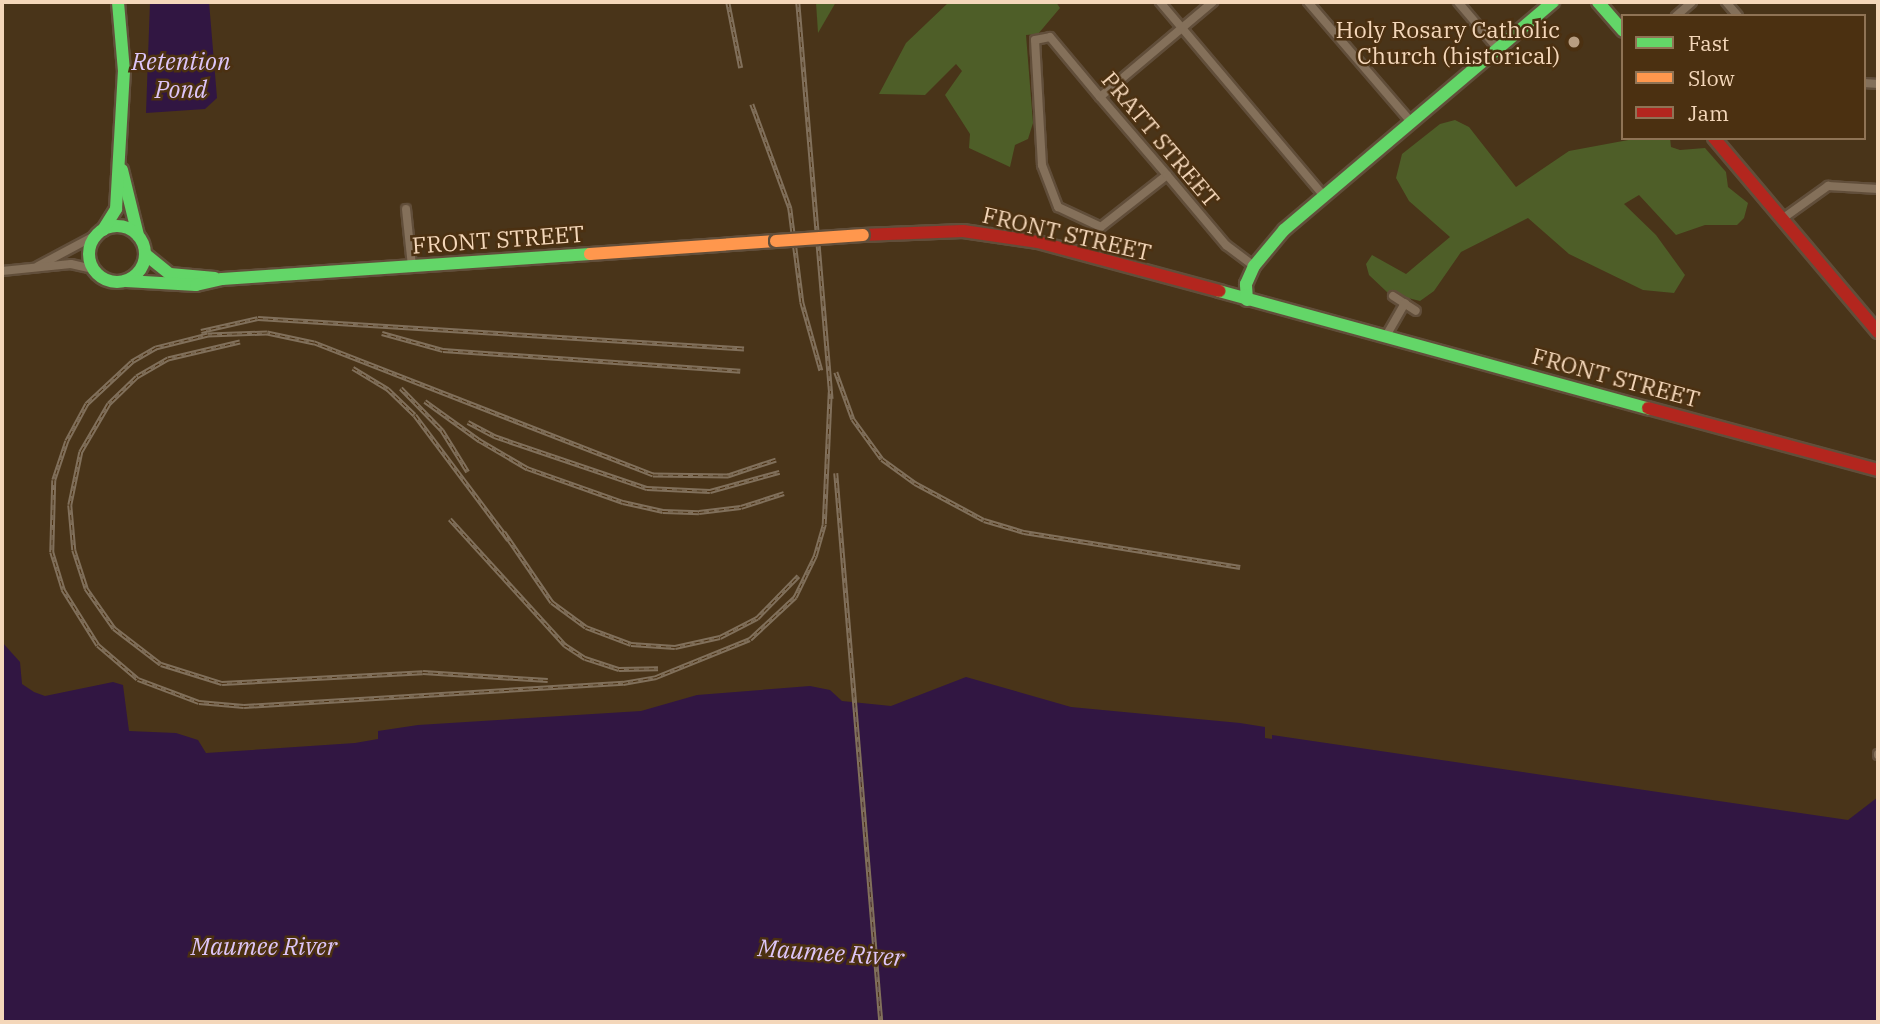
<!DOCTYPE html>
<style>
body{margin:0}
#map{position:relative;width:1880px;height:1024px;overflow:hidden;background:#493419;font-family:"IBM Plex Serif",serif}
div>[style]{position:absolute}
.green>*{inset:0;background:#4e5e28}
.water>*{inset:0;background:#311642}
.roads{filter:drop-shadow(2px 0 #614e3a) drop-shadow(-2px 0 #614e3a) drop-shadow(0 2px #614e3a) drop-shadow(0 -2px #614e3a)}
.street>*{height:8px;margin:-4px;padding:0 4px;transform-origin:4px;border-radius:4px;background:#84705a}
.fast>*{height:12px;margin:-6px;padding:0 6px;transform-origin:6px;border-radius:6px;background:#63d668}
.fast>.ring{margin:-6px;padding:0;box-sizing:content-box;background:none;border:12px solid #63d668;border-radius:50%}
.slow>*{height:12px;margin:-6px;padding:0 6px;transform-origin:6px;border-radius:6px;background:#ff974d}
.jam>*{height:12px;margin:-6px;padding:0 6px;transform-origin:6px;border-radius:6px;background:#b3261e}
.rail>*{height:4.5px;margin-top:-2.25px;transform-origin:0;background:repeating-linear-gradient(90deg,#4b3011 0 5px,#81705b 0 10px);box-sizing:border-box;border-block:2px solid #81705b}
.bridges{filter:drop-shadow(2px 0 #614e3a) drop-shadow(-2px 0 #614e3a) drop-shadow(0 2px #614e3a) drop-shadow(0 -2px #614e3a)}
.slow-bridge>*{height:12px;margin:-6px;padding:0 6px;transform-origin:6px;border-radius:6px;background:#ff974d}
.dots>*{width:19px;height:19px;translate:-50% -50%;box-sizing:border-box;border:4px solid #4b3011;border-radius:50%}
span{translate:-50% -50%;white-space:nowrap;text-align:center;line-height:1.15;-webkit-text-stroke:5px #4b3011;paint-order:stroke}
.poi-label{font-size:23px;color:#f4d7ba}
.right{translate:-100% -50%;text-align:right}
.street-label{font-size:23px;color:#f4d7ba}
.water-label{font-size:24px;color:#ddc5f8;font-style:italic}
.frame{position:absolute;inset:0;border:4px solid #f4d7ba;pointer-events:none}
.legend{position:absolute;left:1621px;top:14px;width:245px;height:126px;box-sizing:border-box;background:#4b3011;border:2px solid #8f7355;margin:0;padding:9px 12px;list-style:none;font-size:21px;color:#f4d7ba}
.legend li{display:flex;align-items:center;gap:14px;height:35px}
.legend b{width:35px;border:2px solid #8f7355}
</style>
<div id="map">
<div class="green">
<div style="clip-path:polygon(816px 2px,836px 2px,818px 33px)"></div>
<div style="clip-path:polygon(949px 2px,1056px 2px,1060px 8px,1038px 34px,1026px 35px,1033px 123px,1028px 139px,1015px 145px,1010px 167px,969px 148px,970px 134px,945px 95px,962px 71px,956px 64px,925px 95px,879px 94px,906px 43px)"></div>
<div style="clip-path:polygon(1455px 120px,1469px 127px,1516px 187px,1569px 151px,1639px 138px,1670px 138px,1671px 147px,1680px 150px,1705px 148px,1726px 172px,1728px 187px,1748px 203px,1744px 218px,1737px 225px,1705px 225px,1676px 235px,1639px 195px,1624px 204px,1656px 235px,1685px 275px,1674px 293px,1643px 290px,1569px 254px,1528px 218px,1461px 252px,1434px 291px,1420px 301px,1388px 293px,1369px 275px,1366px 264px,1372px 255px,1406px 274px,1450px 237px,1409px 201px,1396px 178px,1402px 154px,1440px 124px)"></div>
</div>
<div class="water">
<div style="clip-path:polygon(150px 2px,209px 2px,217px 98px,205px 109px,146px 113px)"></div>
<div style="clip-path:polygon(2px 642px,20px 662px,22px 684px,34px 692px,45px 696px,113px 682px,123px 685px,129px 731px,176px 733px,198px 740px,206px 753px,355px 743px,378px 739px,378px 731px,418px 725px,641px 711px,697px 695px,810px 686px,830px 690px,842px 701px,891px 706px,966px 677px,1071px 707px,1240px 723px,1265px 727px,1265px 738px,1272px 739px,1272px 735px,1848px 820px,1878px 797px,1878px 1022px,2px 1022px)"></div>
</div>
<div class="roads">
<div class="street">
<div style="left:1160px;top:2px;width:254px;rotate:49.8deg"></div>
<div style="left:1308px;top:2px;width:160px;rotate:49.3deg"></div>
<div style="left:1458px;top:2px;width:62px;rotate:49.6deg"></div>
<div style="left:1726px;top:2px;width:18px;rotate:49deg"></div>
<div style="left:1676px;top:16px;width:21px;rotate:-41deg"></div>
<div style="left:1864px;top:83px;width:14px;rotate:4deg"></div>
<div style="left:1100px;top:97px;width:148px;rotate:-40.1deg"></div>
<div style="left:1167px;top:175px;width:84px;rotate:141.8deg"></div>
<div style="left:1101px;top:227px;width:47px;rotate:-155.1deg"></div>
<div style="left:1058px;top:207px;width:45px;rotate:-110.9deg"></div>
<div style="left:1042px;top:165px;width:125px;rotate:-93.2deg"></div>
<div style="left:1035px;top:40px;width:15px;rotate:-11deg"></div>
<div style="left:1050px;top:37px;width:78px;rotate:50.2deg"></div>
<div style="left:1100px;top:97px;width:103px;rotate:49.3deg"></div>
<div style="left:1167px;top:175px;width:92px;rotate:49.9deg"></div>
<div style="left:1226px;top:245px;width:35px;rotate:37deg"></div>
<div style="left:406px;top:209px;width:57px;rotate:84deg"></div>
<div style="left:1782px;top:219px;width:57px;rotate:-35.7deg"></div>
<div style="left:1828px;top:186px;width:50px;rotate:3.4deg"></div>
<div style="left:38px;top:266px;width:66px;rotate:-28.1deg"></div>
<div style="left:2px;top:271px;width:69px;rotate:-5.8deg"></div>
<div style="left:71px;top:264px;width:23px;rotate:13deg"></div>
<div style="left:1393px;top:296px;width:27px;rotate:33deg"></div>
<div style="left:1386px;top:336px;width:38px;rotate:-60deg"></div>
<div style="left:1878px;top:755px;width:1px;rotate:-90deg"></div>
</div>
<div class="fast">
<div style="left:1598px;top:2px;width:38px;rotate:49deg"></div>
<div style="left:122px;top:170px;width:67px;rotate:76.2deg"></div>
<div class="ring" style="left:89px;top:226px;width:44px;height:44px"></div>
<div style="left:103px;top:230px;width:25px;rotate:-58deg"></div>
<div style="left:116px;top:209px;width:138px;rotate:-86.7deg"></div>
<div style="left:124px;top:71px;width:69px;rotate:-95deg"></div>
<div style="left:145px;top:254px;width:32px;rotate:39deg"></div>
<div style="left:170px;top:274px;width:45px;rotate:5.1deg"></div>
<div style="left:126px;top:281px;width:70px;rotate:3.3deg"></div>
<div style="left:196px;top:285px;width:27px;rotate:-13deg"></div>
<div style="left:222px;top:279px;width:369px;rotate:-3.9deg"></div>
<div style="left:1219px;top:291px;width:445px;rotate:15.3deg"></div>
<div style="left:1247px;top:300px;width:16px;rotate:-94deg"></div>
<div style="left:1246px;top:284px;width:20px;rotate:-66deg"></div>
<div style="left:1254px;top:266px;width:47px;rotate:-50.2deg"></div>
<div style="left:1284px;top:230px;width:353px;rotate:-40.3deg"></div>
</div>
<div class="slow">
<div style="left:590px;top:254px;width:186px;rotate:-4deg"></div>
</div>
<div class="jam">
<div style="left:1714px;top:138px;width:254px;rotate:49.8deg"></div>
<div style="left:863px;top:235px;width:100px;rotate:-2.3deg"></div>
<div style="left:963px;top:231px;width:76px;rotate:8.3deg"></div>
<div style="left:1038px;top:242px;width:188px;rotate:15.1deg"></div>
<div style="left:1648px;top:408px;width:238px;rotate:15.1deg"></div>
</div>
</div>
<div class="rail">
<div style="left:728px;top:2px;width:67px;rotate:78.9deg"></div>
<div style="left:798px;top:2px;width:398px;rotate:85.2deg"></div>
<div style="left:752px;top:104px;width:111px;rotate:69.9deg"></div>
<div style="left:790px;top:208px;width:95px;rotate:82.7deg"></div>
<div style="left:802px;top:302px;width:71px;rotate:74.4deg"></div>
<div style="left:201px;top:331px;width:58px;rotate:-12.8deg"></div>
<div style="left:258px;top:318px;width:487px;rotate:3.6deg"></div>
<div style="left:382px;top:333px;width:63px;rotate:15.6deg"></div>
<div style="left:443px;top:350px;width:298px;rotate:4deg"></div>
<div style="left:240px;top:342px;width:74px;rotate:166.7deg"></div>
<div style="left:168px;top:359px;width:36px;rotate:150deg"></div>
<div style="left:137px;top:377px;width:39px;rotate:136deg"></div>
<div style="left:109px;top:404px;width:56px;rotate:120.3deg"></div>
<div style="left:81px;top:452px;width:54px;rotate:101.7deg"></div>
<div style="left:70px;top:505px;width:45px;rotate:84.9deg"></div>
<div style="left:74px;top:550px;width:40px;rotate:72deg"></div>
<div style="left:86px;top:588px;width:49px;rotate:55deg"></div>
<div style="left:114px;top:628px;width:59px;rotate:37.5deg"></div>
<div style="left:161px;top:664px;width:64px;rotate:17.3deg"></div>
<div style="left:222px;top:683px;width:201px;rotate:-3.1deg"></div>
<div style="left:423px;top:672px;width:125px;rotate:3.7deg"></div>
<div style="left:353px;top:368px;width:41px;rotate:31deg"></div>
<div style="left:388px;top:389px;width:37px;rotate:44deg"></div>
<div style="left:415px;top:415px;width:156px;rotate:53.1deg"></div>
<div style="left:836px;top:372px;width:50px;rotate:70.1deg"></div>
<div style="left:853px;top:419px;width:49px;rotate:54.1deg"></div>
<div style="left:882px;top:459px;width:41px;rotate:36deg"></div>
<div style="left:915px;top:483px;width:78px;rotate:28.2deg"></div>
<div style="left:984px;top:520px;width:42px;rotate:16.7deg"></div>
<div style="left:1024px;top:532px;width:219px;rotate:9.2deg"></div>
<div style="left:401px;top:388px;width:59px;rotate:45.7deg"></div>
<div style="left:442px;top:430px;width:49px;rotate:58.2deg"></div>
<div style="left:425px;top:401px;width:67px;rotate:35.8deg"></div>
<div style="left:479px;top:440px;width:56px;rotate:30.3deg"></div>
<div style="left:527px;top:468px;width:102px;rotate:19.5deg"></div>
<div style="left:623px;top:502px;width:41px;rotate:12.7deg"></div>
<div style="left:663px;top:511px;width:36px;rotate:2deg"></div>
<div style="left:699px;top:512px;width:42px;rotate:-6.8deg"></div>
<div style="left:741px;top:507px;width:45px;rotate:-18deg"></div>
<div style="left:468px;top:422px;width:30px;rotate:28deg"></div>
<div style="left:494px;top:436px;width:162px;rotate:18.8deg"></div>
<div style="left:647px;top:488px;width:63px;rotate:2.7deg"></div>
<div style="left:710px;top:491px;width:72px;rotate:-15.4deg"></div>
<div style="left:776px;top:460px;width:51px;rotate:161.6deg"></div>
<div style="left:728px;top:476px;width:75px;rotate:-179.2deg"></div>
<div style="left:653px;top:475px;width:364px;rotate:-158.7deg"></div>
<div style="left:314px;top:343px;width:48px;rotate:-168deg"></div>
<div style="left:267px;top:333px;width:59px;rotate:178.1deg"></div>
<div style="left:208px;top:335px;width:54px;rotate:166deg"></div>
<div style="left:156px;top:348px;width:28px;rotate:150deg"></div>
<div style="left:132px;top:362px;width:62px;rotate:137deg"></div>
<div style="left:87px;top:404px;width:42px;rotate:118.4deg"></div>
<div style="left:67px;top:441px;width:41px;rotate:108.4deg"></div>
<div style="left:54px;top:480px;width:72px;rotate:91.6deg"></div>
<div style="left:52px;top:552px;width:39px;rotate:73deg"></div>
<div style="left:63px;top:589px;width:66px;rotate:58deg"></div>
<div style="left:98px;top:645px;width:52px;rotate:40.4deg"></div>
<div style="left:138px;top:679px;width:65px;rotate:20.7deg"></div>
<div style="left:199px;top:702px;width:45px;rotate:5.1deg"></div>
<div style="left:244px;top:706px;width:380px;rotate:-3.5deg"></div>
<div style="left:623px;top:683px;width:34px;rotate:-10deg"></div>
<div style="left:656px;top:677px;width:101px;rotate:-22deg"></div>
<div style="left:750px;top:639px;width:62px;rotate:-43deg"></div>
<div style="left:795px;top:597px;width:46px;rotate:-64deg"></div>
<div style="left:815px;top:556px;width:33px;rotate:-74deg"></div>
<div style="left:824px;top:524px;width:132px;rotate:-87.4deg"></div>
<div style="left:836px;top:473px;width:551px;rotate:85.31deg"></div>
<div style="left:450px;top:519px;width:171px;rotate:47.6deg"></div>
<div style="left:565px;top:645px;width:24px;rotate:33deg"></div>
<div style="left:585px;top:658px;width:36px;rotate:18deg"></div>
<div style="left:619px;top:669px;width:39px;rotate:-1deg"></div>
<div style="left:504px;top:532px;width:85px;rotate:55.6deg"></div>
<div style="left:552px;top:602px;width:42px;rotate:36.3deg"></div>
<div style="left:586px;top:627px;width:48px;rotate:20.7deg"></div>
<div style="left:631px;top:644px;width:44px;rotate:3.9deg"></div>
<div style="left:675px;top:647px;width:46px;rotate:-12.5deg"></div>
<div style="left:720px;top:637px;width:42px;rotate:-27.2deg"></div>
<div style="left:757px;top:618px;width:59px;rotate:-45.7deg"></div>
</div>
<div class="bridges">
<div class="slow-bridge">
<div style="left:776px;top:241px;width:87px;rotate:-3.9deg"></div>
</div>
</div>
<div class="dots">
<div style="left:1574px;top:42px;background:#b89e82"></div>
</div>
<div class="poi-label">
<span class="right" style="left:1560px;top:42px">Holy Rosary Catholic<br>Church (historical)</span>
</div>
<div class="street-label">
<span style="left:1161px;top:139px;rotate:50deg">PRATT STREET</span>
<span style="left:1067px;top:233px;rotate:13deg">FRONT STREET</span>
<span style="left:498px;top:239px;rotate:-4deg">FRONT STREET</span>
<span style="left:1616px;top:377px;rotate:15deg">FRONT STREET</span>
</div>
<div class="water-label">
<span style="left:181px;top:76px">Retention<br>Pond</span>
<span style="left:264px;top:947px">Maumee River</span>
<span style="left:831px;top:953px;rotate:4deg">Maumee River</span>
</div>
<div class="frame"></div>
<ul class="legend">
<li><b style="height:9px;background:#63d668"></b>Fast</li>
<li><b style="height:9px;background:#ff974d"></b>Slow</li>
<li><b style="height:9px;background:#b3261e"></b>Jam</li>
</ul>
</div>
